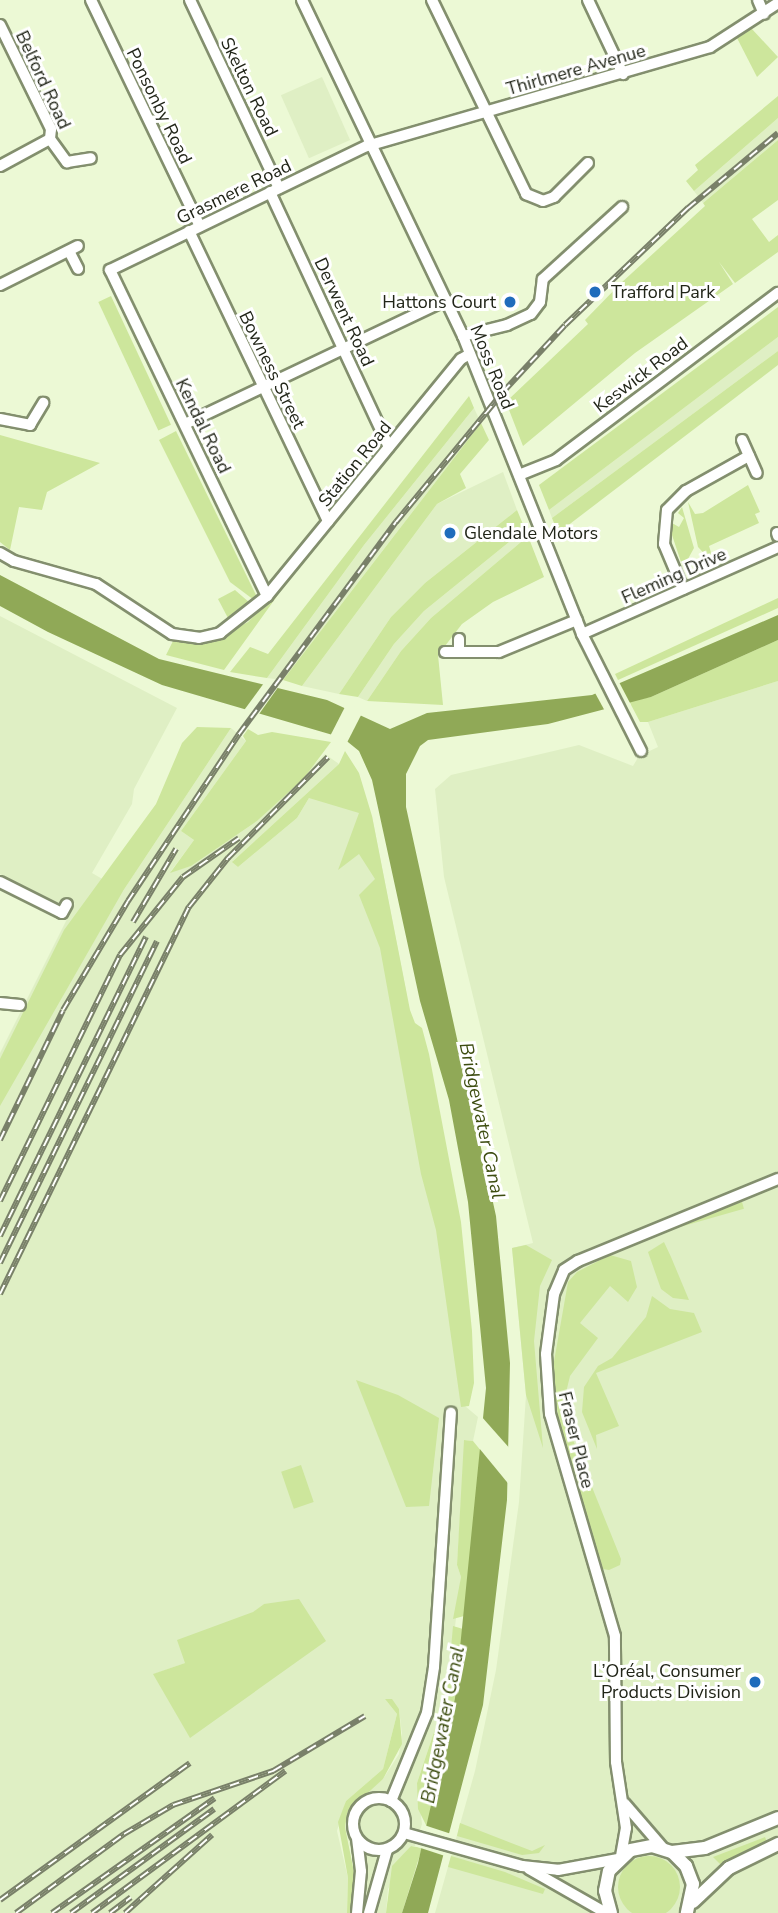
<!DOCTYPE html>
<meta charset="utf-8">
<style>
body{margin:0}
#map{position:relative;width:778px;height:1913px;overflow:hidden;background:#ecf9d5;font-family:"Nunito Sans",sans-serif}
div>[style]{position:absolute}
.built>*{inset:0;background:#dfefc4;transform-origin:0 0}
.green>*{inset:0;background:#cde69c;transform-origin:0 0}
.round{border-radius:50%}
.water>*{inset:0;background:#90a957}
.pier>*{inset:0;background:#ecf9d5;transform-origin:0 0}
.roads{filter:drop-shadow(2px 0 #838f6e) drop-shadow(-2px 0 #838f6e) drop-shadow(0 2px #838f6e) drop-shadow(0 -2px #838f6e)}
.minor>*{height:10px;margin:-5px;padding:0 5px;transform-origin:5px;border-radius:5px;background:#fff}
.minor>.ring{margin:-5px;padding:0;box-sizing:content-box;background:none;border:10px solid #fff;border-radius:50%}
.tertiary>*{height:12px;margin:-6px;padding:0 6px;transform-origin:6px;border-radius:6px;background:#fff}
.rail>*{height:6px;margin-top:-3px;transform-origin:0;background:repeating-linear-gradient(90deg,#fff 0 10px,#798069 0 20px);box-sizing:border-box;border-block:2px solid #798069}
.dots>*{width:19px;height:19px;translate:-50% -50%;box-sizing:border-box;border:4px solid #fff;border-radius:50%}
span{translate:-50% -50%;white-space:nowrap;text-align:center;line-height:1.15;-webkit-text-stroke:6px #fff;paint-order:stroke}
.street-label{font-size:18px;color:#212518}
.poi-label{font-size:18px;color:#212518}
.left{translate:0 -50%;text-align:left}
.right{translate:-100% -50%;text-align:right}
.water-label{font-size:19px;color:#3d4d10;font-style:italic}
</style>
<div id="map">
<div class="built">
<div style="left:322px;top:77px;width:69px;height:45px;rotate:66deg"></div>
<div style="clip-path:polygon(778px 118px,778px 140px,703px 203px,694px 191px)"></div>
<div style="clip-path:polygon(778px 337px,778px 351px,552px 518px,549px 510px)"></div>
<div style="clip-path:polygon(474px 408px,481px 423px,283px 680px,267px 678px,364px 545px)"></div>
<div style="clip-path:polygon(503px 472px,517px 510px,425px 583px,391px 617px,339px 694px,302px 686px,437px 504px)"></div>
<div style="clip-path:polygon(525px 529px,528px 536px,431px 618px,401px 651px,367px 701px,358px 697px,394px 644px,424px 611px)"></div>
<div style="clip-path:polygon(evenodd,0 616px,177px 708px,134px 789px,132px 804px,92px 873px,123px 891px,231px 728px,246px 741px,181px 831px,194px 840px,171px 871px,191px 866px,257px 821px,325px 754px,339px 764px,233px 861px,238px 867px,297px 818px,312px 793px,372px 816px,407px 996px,399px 998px,465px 1406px,478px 1417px,473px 1441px,465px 1440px,457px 1565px,461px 1577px,447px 1693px,417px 1783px,422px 1824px,415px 1846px,411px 1846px,388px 1889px,386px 1913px,351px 1913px,354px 1863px,345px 1827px,352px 1803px,383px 1779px,399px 1754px,402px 1734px,399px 1709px,385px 1699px,397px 1714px,383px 1769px,346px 1801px,337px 1831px,348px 1878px,347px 1913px,0 1913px,0 1053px,75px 903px,59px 908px,0 874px,0 616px,264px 1604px,190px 1737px,154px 1674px,185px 1663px,264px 1604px)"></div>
<div style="clip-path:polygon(778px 681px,778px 1913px,435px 1913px,475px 1771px,496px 1670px,519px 1502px,526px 1395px,512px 1248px,533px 1243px,444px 877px,435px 789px,451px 775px,579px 745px,633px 766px,639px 756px,658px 747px,648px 722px)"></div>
</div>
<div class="green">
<div style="clip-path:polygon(751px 28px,778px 57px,757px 77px,737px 38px)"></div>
<div style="clip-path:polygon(778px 96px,778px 118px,694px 191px,686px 181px,698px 170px,695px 165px)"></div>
<div style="clip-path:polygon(778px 140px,778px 200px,752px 219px,769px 242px,778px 235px,778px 252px,735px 283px,719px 262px,733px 284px,635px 353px,523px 446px,506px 402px,588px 324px,585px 320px,620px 284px,705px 206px,703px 203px)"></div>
<div style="left:111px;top:296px;width:142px;height:14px;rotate:65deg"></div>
<div style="clip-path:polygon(778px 307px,778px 337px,549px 510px,539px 485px)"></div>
<div style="clip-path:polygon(778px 351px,778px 365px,558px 533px,552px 518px)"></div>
<div style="clip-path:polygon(469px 396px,474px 408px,364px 545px,267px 678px,230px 672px,250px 647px,268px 654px)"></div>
<div style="clip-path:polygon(481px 423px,489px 440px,460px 474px,466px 488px,437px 504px,302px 686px,283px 680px)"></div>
<div style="clip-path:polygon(176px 431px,257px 597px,254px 600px,230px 582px,159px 440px)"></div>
<div style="clip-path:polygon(0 435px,100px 463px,47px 492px,42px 510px,19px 507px,10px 550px,0 542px)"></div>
<div style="clip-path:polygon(748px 485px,760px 512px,755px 514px,759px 523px,709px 546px,715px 565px,698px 547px,688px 502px,695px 514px,703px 513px)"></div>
<div style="clip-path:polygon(682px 507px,694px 548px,683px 568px,671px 532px,672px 523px,679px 527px,684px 518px,678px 513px)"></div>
<div style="clip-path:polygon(517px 510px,525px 529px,424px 611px,394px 644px,358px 697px,339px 694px,391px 617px,425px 583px)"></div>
<div style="clip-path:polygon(528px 536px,544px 577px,493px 602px,462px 624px,438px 655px,443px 705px,367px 701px,401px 651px,431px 618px)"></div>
<div style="clip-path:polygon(293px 574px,224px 670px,166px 655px,173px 641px,207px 643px,248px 622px)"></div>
<div style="clip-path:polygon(235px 590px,250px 603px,229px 620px,218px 599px)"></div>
<div style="clip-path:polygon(778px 598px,778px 608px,618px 680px,615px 674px)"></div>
<div style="clip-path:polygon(778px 640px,778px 681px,648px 722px,640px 722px,629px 701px,651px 697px)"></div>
<div style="clip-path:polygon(197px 727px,231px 728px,123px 891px,0 1106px,0 1059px,64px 930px,156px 804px,182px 743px)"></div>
<div style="clip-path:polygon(248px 729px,258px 735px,272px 732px,331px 742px,304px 778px,257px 821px,191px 866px,170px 873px,194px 840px,181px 831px,246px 741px,243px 736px)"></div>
<div style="clip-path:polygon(345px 751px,359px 773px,372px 816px,410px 1010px,415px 1023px,422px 1028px,429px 1054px,461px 1222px,472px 1331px,474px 1383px,469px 1406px,461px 1407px,436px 1230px,421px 1174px,380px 948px,359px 895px,375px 879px,359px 854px,338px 870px,359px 813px,309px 798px,297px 818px,238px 867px,232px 862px,339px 764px)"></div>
<div style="left:742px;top:1202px;width:7px;height:83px;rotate:74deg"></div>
<div style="clip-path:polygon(664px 1242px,671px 1257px,689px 1300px,673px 1298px,661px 1289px,648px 1252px)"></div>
<div style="clip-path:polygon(526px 1245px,552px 1260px,540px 1286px,534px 1341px,543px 1448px,526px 1395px,512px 1248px)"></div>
<div style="clip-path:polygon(610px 1255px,631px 1261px,637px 1287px,628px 1302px,610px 1286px,580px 1323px,598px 1338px,570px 1376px,563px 1405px,567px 1425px,621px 1559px,620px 1565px,609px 1570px,603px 1569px,561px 1438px,552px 1373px,568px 1282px,577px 1272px)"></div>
<div style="clip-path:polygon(652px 1296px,670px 1309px,694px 1313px,702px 1332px,596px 1373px,619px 1426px,596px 1435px,597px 1449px,582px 1412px,584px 1387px,598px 1366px,612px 1358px,646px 1317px)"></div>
<div style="clip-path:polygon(356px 1380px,398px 1395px,439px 1418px,429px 1506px,406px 1507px)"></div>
<div style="clip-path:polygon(464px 1440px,473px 1441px,482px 1452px,464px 1616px,453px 1619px,461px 1577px,457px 1565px)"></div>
<div style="left:301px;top:1465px;width:39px;height:21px;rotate:71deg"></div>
<div style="clip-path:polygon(299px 1599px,326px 1641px,190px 1738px,153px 1674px,185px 1663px,177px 1640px,253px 1612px,264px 1604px)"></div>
<div style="clip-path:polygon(453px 1626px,463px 1629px,455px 1698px,427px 1827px,418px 1809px,417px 1783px,447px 1693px)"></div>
<div style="clip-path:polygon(385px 1699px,392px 1699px,399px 1709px,402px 1744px,383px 1779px,348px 1811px,345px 1827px,355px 1877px,351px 1913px,347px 1913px,348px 1878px,338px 1822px,346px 1801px,383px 1769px,397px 1714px)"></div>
<div style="clip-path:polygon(460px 1823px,532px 1851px,545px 1845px,539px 1853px,522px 1855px,457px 1836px)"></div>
<div style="clip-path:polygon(765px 1837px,767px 1842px,722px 1866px,713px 1857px)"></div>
<div style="clip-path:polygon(411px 1846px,422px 1848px,402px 1913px,386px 1913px,392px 1866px)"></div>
<div style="clip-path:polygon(451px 1856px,505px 1872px,545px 1889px,543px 1894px,448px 1867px)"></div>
<div class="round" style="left:618px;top:1856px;width:62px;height:62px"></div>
</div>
<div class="water">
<div style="clip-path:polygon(0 575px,159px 659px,327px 700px,390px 729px,427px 713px,592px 695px,778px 615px,778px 640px,651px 697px,548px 724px,428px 740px,420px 746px,406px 774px,406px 807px,496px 1216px,510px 1363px,507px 1500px,483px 1705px,428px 1913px,402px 1913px,418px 1863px,455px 1698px,486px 1388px,468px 1202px,449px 1100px,420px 1001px,372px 780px,359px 751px,343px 738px,162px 685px,48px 632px,0 606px)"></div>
</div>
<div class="pier">
<div style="clip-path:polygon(619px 682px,631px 705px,606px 713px,594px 691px)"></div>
<div style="clip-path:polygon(264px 683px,279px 686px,257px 717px,242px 713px)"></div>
<div style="left:347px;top:703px;width:18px;height:38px;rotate:27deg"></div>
<div style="clip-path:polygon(481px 1416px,513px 1452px,511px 1487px,479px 1448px)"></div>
<div style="left:424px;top:1825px;width:32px;height:23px;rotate:18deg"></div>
</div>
<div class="roads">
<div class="minor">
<div style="left:91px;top:0;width:251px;rotate:64.3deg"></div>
<div style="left:190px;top:0;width:208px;rotate:64.7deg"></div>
<div style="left:302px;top:0;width:373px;rotate:64.4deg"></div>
<div style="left:463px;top:336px;width:321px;rotate:68.2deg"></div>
<div style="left:582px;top:634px;width:131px;rotate:63.2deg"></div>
<div style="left:432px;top:0;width:216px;rotate:64.1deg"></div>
<div style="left:526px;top:194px;width:18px;rotate:22deg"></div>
<div style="left:543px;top:201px;width:12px;rotate:-20deg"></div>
<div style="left:554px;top:197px;width:48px;rotate:-45deg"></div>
<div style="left:588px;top:0;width:82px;rotate:64.7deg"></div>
<div style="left:758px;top:0;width:15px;rotate:67deg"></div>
<div style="left:0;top:25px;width:116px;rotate:63.9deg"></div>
<div style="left:51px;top:129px;width:10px;rotate:96deg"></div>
<div style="left:50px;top:139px;width:29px;rotate:54deg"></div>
<div style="left:67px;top:162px;width:24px;rotate:-9deg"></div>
<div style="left:0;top:166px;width:57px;rotate:-28.4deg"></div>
<div style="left:270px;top:192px;width:281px;rotate:65deg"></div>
<div style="left:189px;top:231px;width:322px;rotate:64.4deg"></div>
<div style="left:69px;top:251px;width:20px;rotate:63deg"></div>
<div style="left:0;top:285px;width:87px;rotate:-26.6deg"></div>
<div style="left:463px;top:336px;width:45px;rotate:-14deg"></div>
<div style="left:507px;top:325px;width:26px;rotate:-25deg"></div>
<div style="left:531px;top:314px;width:15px;rotate:-53deg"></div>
<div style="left:540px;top:302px;width:23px;rotate:-83deg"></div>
<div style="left:543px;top:279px;width:107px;rotate:-42.3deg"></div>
<div style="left:0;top:419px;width:31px;rotate:11deg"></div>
<div style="left:30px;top:425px;width:26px;rotate:-59deg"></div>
<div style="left:185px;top:424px;width:289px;rotate:-25.4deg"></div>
<div style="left:742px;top:440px;width:36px;rotate:66deg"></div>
<div style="left:519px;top:475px;width:40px;rotate:-22deg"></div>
<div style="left:556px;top:460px;width:278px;rotate:-37deg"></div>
<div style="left:777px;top:533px;width:3px;rotate:72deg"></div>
<div style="left:0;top:553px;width:16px;rotate:30deg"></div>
<div style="left:14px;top:561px;width:85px;rotate:15.7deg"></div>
<div style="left:96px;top:584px;width:91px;rotate:33.3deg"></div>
<div style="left:172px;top:634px;width:27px;rotate:8deg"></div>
<div style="left:199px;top:638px;width:22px;rotate:-13deg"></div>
<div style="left:220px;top:633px;width:60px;rotate:-38.2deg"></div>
<div style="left:267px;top:596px;width:306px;rotate:-50.7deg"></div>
<div style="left:461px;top:359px;width:10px;rotate:-29deg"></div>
<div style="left:683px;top:589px;width:49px;rotate:-112.9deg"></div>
<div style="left:664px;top:544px;width:34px;rotate:-85deg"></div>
<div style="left:667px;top:510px;width:27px;rotate:-45deg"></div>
<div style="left:686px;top:491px;width:72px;rotate:-29.1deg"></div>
<div style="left:267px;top:596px;width:362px;rotate:-115.7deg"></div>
<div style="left:110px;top:270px;width:285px;rotate:-25.8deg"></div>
<div style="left:367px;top:146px;width:357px;rotate:-16.1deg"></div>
<div style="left:710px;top:47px;width:81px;rotate:-32.9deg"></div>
<div style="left:582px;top:634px;width:214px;rotate:-23.9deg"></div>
<div style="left:459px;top:639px;width:13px;rotate:90deg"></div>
<div style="left:445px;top:652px;width:54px"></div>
<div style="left:499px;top:652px;width:84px;rotate:-22.3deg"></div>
<div style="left:0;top:882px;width:69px;rotate:26.6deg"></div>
<div style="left:62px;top:913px;width:10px;rotate:-61deg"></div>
<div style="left:0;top:1003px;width:20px;rotate:6deg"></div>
<div class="ring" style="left:353px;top:1798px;width:42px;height:42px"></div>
<div style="left:391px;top:1801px;width:95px;rotate:-67.8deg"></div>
<div style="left:427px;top:1713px;width:47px;rotate:-81.3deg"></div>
<div style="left:434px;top:1667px;width:255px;rotate:-86.2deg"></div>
<div style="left:625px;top:1804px;width:58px;rotate:49.2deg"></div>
<div style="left:404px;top:1833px;width:123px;rotate:15.6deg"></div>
<div style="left:522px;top:1866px;width:36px;rotate:6deg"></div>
<div style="left:558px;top:1870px;width:61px;rotate:-10.4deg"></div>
<div style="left:621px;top:1856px;width:28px;rotate:-80deg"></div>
<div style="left:626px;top:1828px;width:67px;rotate:-98.6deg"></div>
<div style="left:616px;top:1762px;width:126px;rotate:-90.5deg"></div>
<div style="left:615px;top:1636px;width:231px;rotate:-106.3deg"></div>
<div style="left:550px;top:1414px;width:60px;rotate:-93.8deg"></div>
<div style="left:546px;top:1354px;width:61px;rotate:-82.4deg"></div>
<div style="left:554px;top:1294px;width:26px;rotate:-67deg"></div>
<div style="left:564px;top:1270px;width:17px;rotate:-33deg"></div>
<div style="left:578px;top:1261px;width:216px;rotate:-22.3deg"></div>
<div style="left:529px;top:1869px;width:89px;rotate:29.7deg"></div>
<div style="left:357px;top:1913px;width:42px;rotate:-84.6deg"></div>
<div style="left:361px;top:1871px;width:31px;rotate:-97deg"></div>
<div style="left:369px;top:1913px;width:66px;rotate:-74.1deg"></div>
</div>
<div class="tertiary">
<div style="left:672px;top:1852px;width:33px;rotate:-7deg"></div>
<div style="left:705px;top:1848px;width:79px;rotate:-22.3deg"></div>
<div style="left:693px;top:1902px;width:50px;rotate:-43.4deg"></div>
<div style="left:729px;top:1868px;width:55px;rotate:-26.1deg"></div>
<div style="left:611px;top:1913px;width:23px;rotate:-105deg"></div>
<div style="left:605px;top:1891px;width:20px;rotate:-79deg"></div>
<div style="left:609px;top:1871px;width:30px;rotate:-44deg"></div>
<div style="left:631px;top:1850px;width:21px;rotate:-11deg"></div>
<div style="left:652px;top:1846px;width:21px;rotate:17deg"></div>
<div style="left:672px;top:1852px;width:20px;rotate:45deg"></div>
<div style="left:686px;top:1866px;width:19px;rotate:69deg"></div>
<div style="left:693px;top:1884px;width:30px;rotate:102deg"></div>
</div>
</div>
<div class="rail">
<div style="left:133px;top:922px;width:85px;rotate:-59.5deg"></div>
<div style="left:0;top:1140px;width:144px;rotate:-64.1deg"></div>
<div style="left:63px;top:1010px;width:127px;rotate:-59.2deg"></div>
<div style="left:128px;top:901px;width:201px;rotate:-56.4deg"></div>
<div style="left:239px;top:734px;width:264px;rotate:-53.5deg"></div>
<div style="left:396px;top:522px;width:168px;rotate:-50.5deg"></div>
<div style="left:503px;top:392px;width:91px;rotate:-47.2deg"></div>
<div style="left:565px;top:325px;width:170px;rotate:-43.6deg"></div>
<div style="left:688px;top:208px;width:117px;rotate:-39.8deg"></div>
<div style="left:0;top:1201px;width:274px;rotate:-64deg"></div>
<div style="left:120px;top:955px;width:100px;rotate:-51.1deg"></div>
<div style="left:183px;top:877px;width:68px;rotate:-34.9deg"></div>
<div style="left:0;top:1236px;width:333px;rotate:-64deg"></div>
<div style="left:0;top:1263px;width:358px;rotate:-64deg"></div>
<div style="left:0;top:1294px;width:431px;rotate:-64deg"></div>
<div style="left:189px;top:907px;width:63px;rotate:-51.5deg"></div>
<div style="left:228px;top:858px;width:142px;rotate:-45.3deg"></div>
<div style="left:0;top:1900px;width:234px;rotate:-35.8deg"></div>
<div style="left:16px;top:1913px;width:134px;rotate:-36.2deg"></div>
<div style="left:124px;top:1834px;width:57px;rotate:-30.6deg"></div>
<div style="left:173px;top:1805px;width:106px;rotate:-18.8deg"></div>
<div style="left:273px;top:1771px;width:107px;rotate:-30.9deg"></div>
<div style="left:52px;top:1913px;width:199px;rotate:-35.2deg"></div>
<div style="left:71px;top:1913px;width:177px;rotate:-36deg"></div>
<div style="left:92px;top:1913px;width:240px;rotate:-36.3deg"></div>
<div style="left:110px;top:1913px;width:26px;rotate:-37deg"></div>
<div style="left:125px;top:1913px;width:117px;rotate:-41.9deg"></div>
</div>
<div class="dots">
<div style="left:595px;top:292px;background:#1f6cbc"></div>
<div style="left:510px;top:302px;background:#1f6cbc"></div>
<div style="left:450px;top:533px;background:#1f6cbc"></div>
<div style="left:755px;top:1682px;background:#1f6cbc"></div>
</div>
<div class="street-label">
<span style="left:576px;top:70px;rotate:-16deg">Thirlmere Avenue</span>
<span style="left:43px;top:80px;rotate:65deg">Belford Road</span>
<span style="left:249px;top:87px;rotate:64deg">Skelton Road</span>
<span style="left:159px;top:106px;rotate:64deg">Ponsonby Road</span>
<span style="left:234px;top:192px;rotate:-26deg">Grasmere Road</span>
<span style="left:344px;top:312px;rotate:65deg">Derwent Road</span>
<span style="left:492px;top:367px;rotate:68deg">Moss Road</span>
<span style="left:272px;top:370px;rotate:64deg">Bowness Street</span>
<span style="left:641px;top:375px;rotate:-37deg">Keswick Road</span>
<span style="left:203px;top:426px;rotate:64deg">Kendal Road</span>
<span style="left:355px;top:464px;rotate:-51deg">Station Road</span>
<span style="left:674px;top:576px;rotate:-24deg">Fleming Drive</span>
<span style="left:576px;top:1440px;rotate:76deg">Fraser Place</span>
</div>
<div class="poi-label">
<span class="left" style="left:611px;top:292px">Trafford Park</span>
<span class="right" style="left:496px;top:302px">Hattons Court</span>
<span class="left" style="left:464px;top:533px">Glendale Motors</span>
<span class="right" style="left:741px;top:1682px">L’Oréal, Consumer<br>Products Division</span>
</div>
<div class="water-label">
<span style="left:481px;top:1121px;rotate:78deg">Bridgewater Canal</span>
<span style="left:444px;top:1725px;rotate:-79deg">Bridgewater Canal</span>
</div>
</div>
